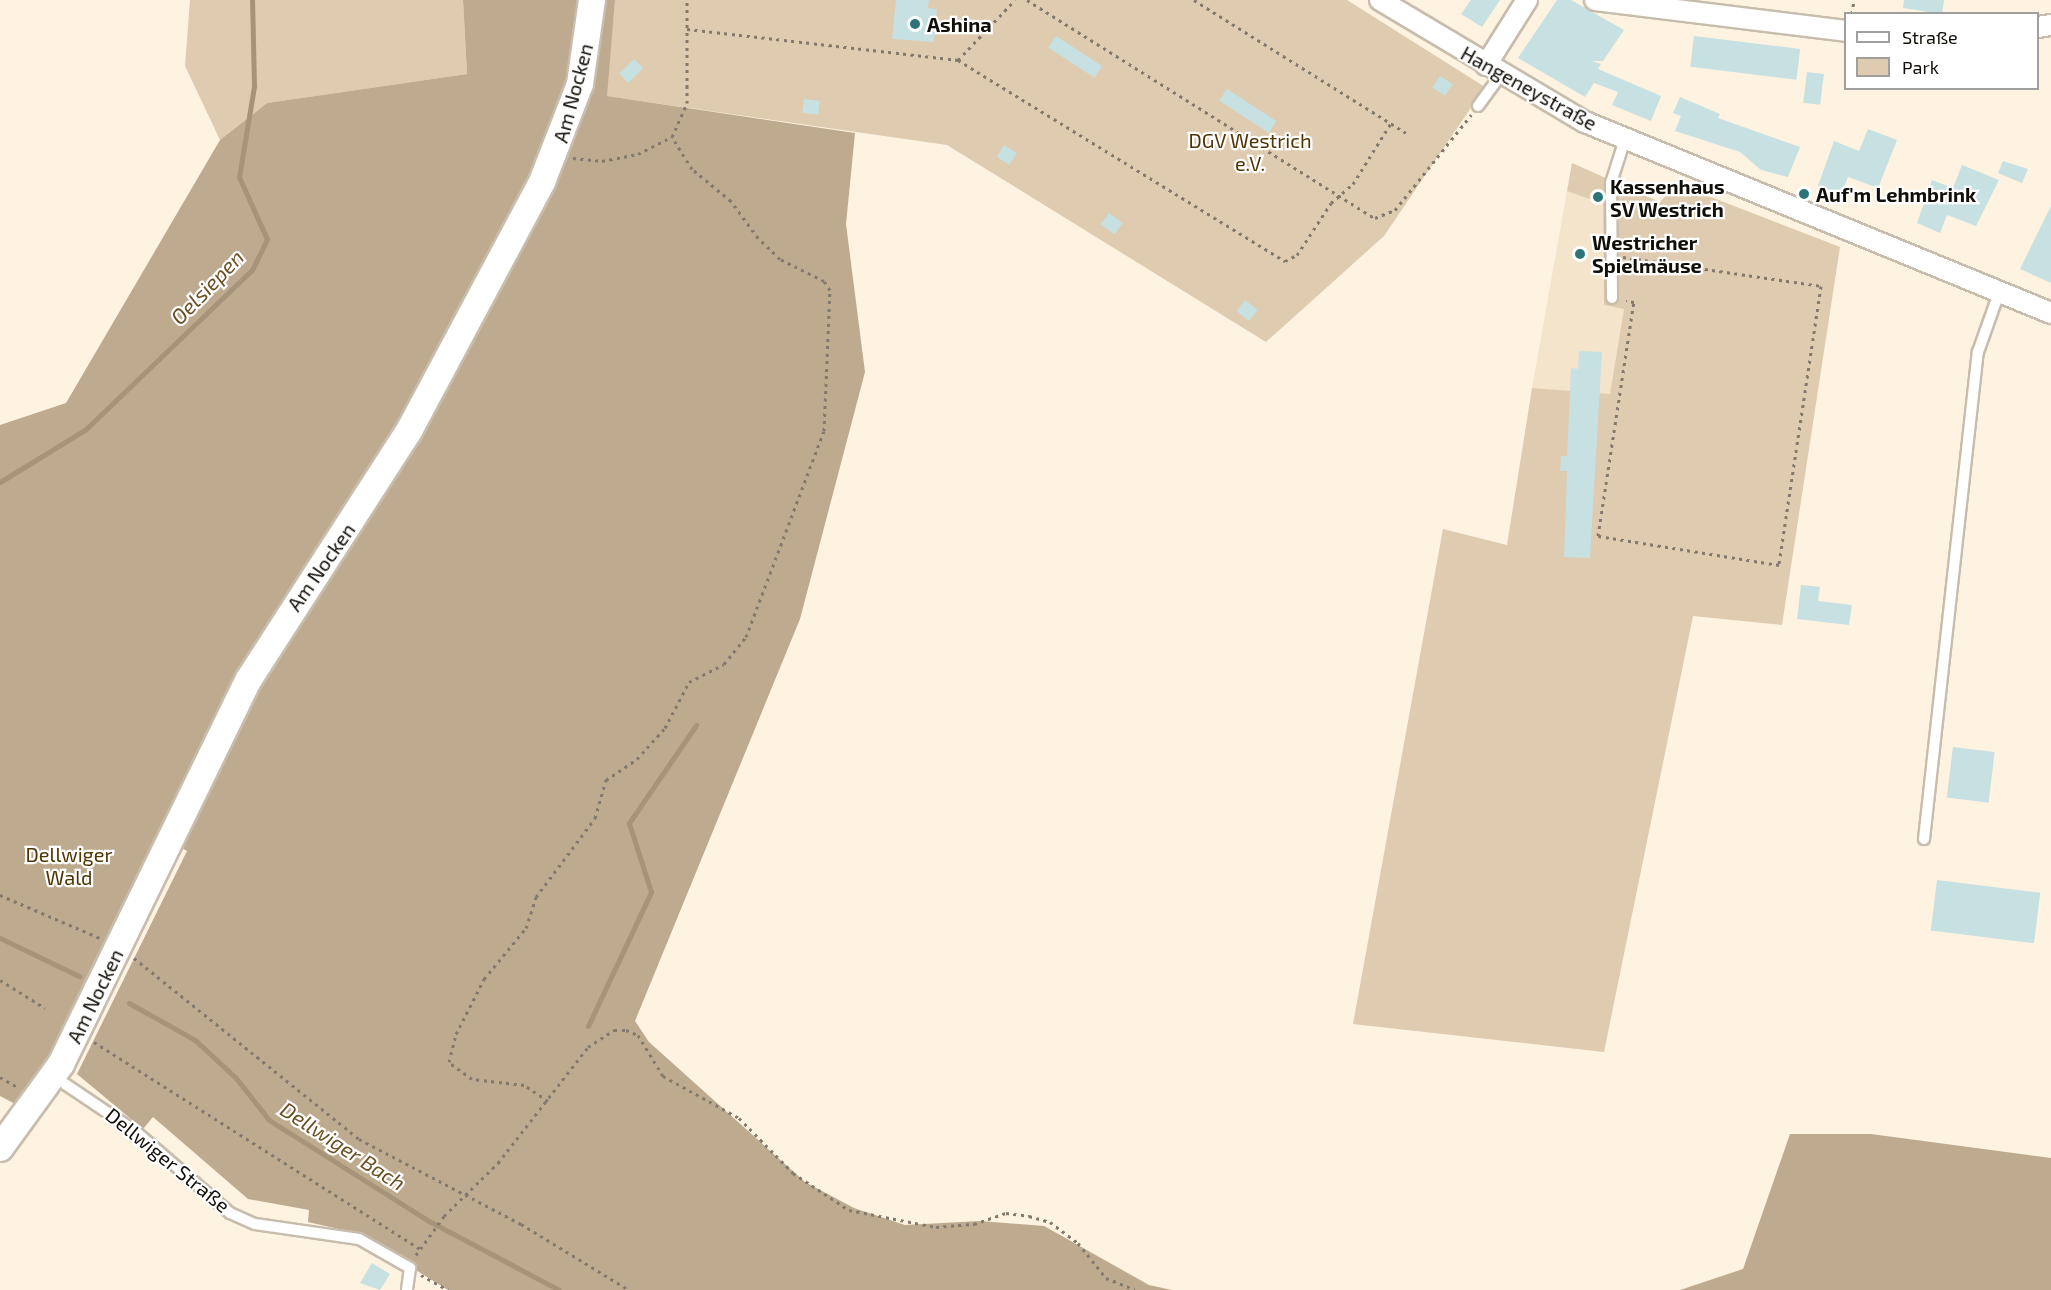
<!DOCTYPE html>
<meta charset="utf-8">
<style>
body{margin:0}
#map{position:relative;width:2051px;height:1290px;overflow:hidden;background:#fef2e0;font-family:"Exo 2",sans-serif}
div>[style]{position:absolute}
.built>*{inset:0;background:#f4e4cc}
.green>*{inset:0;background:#decbb0}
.forest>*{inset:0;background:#bdaa8f}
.stream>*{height:5px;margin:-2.5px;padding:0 2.5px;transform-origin:2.5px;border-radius:2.5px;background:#a69379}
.building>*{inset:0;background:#c7e0e1;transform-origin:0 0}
.path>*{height:3px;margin-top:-1.5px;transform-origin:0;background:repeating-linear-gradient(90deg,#827a6e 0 3px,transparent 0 7.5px)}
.roads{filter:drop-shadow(2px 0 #c8bcac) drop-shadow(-2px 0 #c8bcac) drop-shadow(0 2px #c8bcac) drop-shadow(0 -2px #c8bcac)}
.service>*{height:10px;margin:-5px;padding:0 5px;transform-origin:5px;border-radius:5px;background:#fff}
.minor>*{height:20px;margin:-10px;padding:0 10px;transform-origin:10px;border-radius:10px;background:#fff}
.tertiary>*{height:26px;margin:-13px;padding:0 13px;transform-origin:13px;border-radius:13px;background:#fff}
.dots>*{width:16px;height:16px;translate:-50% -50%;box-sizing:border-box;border:3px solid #fff;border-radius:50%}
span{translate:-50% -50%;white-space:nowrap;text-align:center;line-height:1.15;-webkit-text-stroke:4.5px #fff;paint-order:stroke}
.poi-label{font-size:20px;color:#120e08;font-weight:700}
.left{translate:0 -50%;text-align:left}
.street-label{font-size:20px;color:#120e08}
.park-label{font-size:20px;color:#503502}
.water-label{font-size:21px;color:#6b4e21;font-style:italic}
.legend{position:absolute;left:1844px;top:12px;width:195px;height:78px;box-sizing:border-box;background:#fff;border:2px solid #a09f9c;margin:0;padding:8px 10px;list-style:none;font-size:18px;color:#120e08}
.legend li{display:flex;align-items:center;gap:12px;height:30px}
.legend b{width:30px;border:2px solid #a09f9c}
</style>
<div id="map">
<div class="built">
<div style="clip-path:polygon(1567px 191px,1603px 204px,1604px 305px,1625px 308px,1610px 395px,1532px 388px)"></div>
</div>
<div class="green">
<div style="clip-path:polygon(190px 0,463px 0,467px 74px,267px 103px,220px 140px,185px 66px)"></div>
<div style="clip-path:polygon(615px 0,1347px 0,1485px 87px,1384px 236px,1266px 342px,947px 145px,606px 96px)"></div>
<div style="clip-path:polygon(1572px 163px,1660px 202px,1677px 184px,1840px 247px,1782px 625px,1693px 616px,1604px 1052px,1353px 1024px,1443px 529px,1507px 545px,1532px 388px,1610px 394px,1624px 309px,1604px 305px,1603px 204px,1567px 191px)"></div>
</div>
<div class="forest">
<div style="clip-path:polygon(463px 0,615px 0,607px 96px,855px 133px,846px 224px,865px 372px,800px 619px,635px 1021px,649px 1042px,805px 1182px,854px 1208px,905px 1225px,980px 1221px,1044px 1226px,1149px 1285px,1172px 1290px,448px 1290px,356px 1233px,308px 1222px,309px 1210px,248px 1199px,153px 1117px,143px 1129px,77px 1074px,187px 851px,171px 842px,40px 1084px,19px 1106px,0 1096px,0 425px,66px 403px,220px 140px,267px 103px,467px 74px)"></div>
<div style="clip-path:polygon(1790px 1134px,1871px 1134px,2051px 1158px,2051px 1290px,1680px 1290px,1743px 1269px)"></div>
</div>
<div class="stream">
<div style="left:0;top:482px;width:101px;rotate:-31.6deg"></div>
<div style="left:86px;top:429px;width:230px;rotate:-43.8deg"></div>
<div style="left:252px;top:270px;width:34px;rotate:-64deg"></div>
<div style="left:267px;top:239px;width:68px;rotate:-114.3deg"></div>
<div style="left:239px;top:177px;width:92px;rotate:-80.6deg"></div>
<div style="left:254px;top:86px;width:86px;rotate:-91.3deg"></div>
<div style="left:0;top:938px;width:88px;rotate:25.7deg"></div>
<div style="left:129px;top:1003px;width:76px;rotate:29.3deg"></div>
<div style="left:195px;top:1040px;width:56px;rotate:42.8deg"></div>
<div style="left:236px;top:1078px;width:53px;rotate:51.8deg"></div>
<div style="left:269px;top:1120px;width:187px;rotate:32.3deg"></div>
<div style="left:427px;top:1220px;width:149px;rotate:27.9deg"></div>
<div style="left:588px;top:1026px;width:148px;rotate:-64.8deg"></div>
<div style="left:651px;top:892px;width:72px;rotate:-107.7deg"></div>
<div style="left:629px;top:823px;width:119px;rotate:-55.6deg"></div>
</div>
<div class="building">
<div style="clip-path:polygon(896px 0,929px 0,928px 8px,937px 9px,934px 42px,892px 39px)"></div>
<div style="clip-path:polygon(1471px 0,1500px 0,1482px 27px,1461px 14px)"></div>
<div style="clip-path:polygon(1557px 0,1571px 0,1624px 30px,1603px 61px,1592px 61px,1601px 64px,1598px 69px,1661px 96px,1651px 121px,1612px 105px,1618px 92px,1594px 83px,1585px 97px,1518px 58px)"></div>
<div style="clip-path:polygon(1904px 0,1944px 0,1942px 14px,1903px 8px)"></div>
<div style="left:1056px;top:36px;width:55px;height:14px;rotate:33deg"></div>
<div style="left:1694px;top:36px;width:107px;height:31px;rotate:7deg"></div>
<div style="left:634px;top:59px;width:13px;height:21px;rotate:45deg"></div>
<div style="left:1807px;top:72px;width:17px;height:31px;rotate:7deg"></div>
<div style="left:1440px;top:76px;width:15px;height:14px;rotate:32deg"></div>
<div style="left:1227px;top:89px;width:59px;height:14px;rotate:33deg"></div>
<div style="clip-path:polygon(1680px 97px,1720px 114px,1718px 118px,1800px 147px,1788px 177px,1761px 170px,1740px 152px,1675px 131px,1681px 116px,1673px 113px)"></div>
<div style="left:804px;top:99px;width:16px;height:14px;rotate:7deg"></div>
<div style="clip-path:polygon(1868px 129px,1897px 140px,1878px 188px,1848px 177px,1841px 195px,1818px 186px,1834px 141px,1859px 151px)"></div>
<div style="left:1004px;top:145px;width:15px;height:14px;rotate:32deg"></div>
<div style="clip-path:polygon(2003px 161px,2028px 169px,2022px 183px,1998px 173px)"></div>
<div style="clip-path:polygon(1962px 165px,1999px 180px,1976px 226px,1947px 215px,1940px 233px,1917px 223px,1932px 180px,1953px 188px)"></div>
<div style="clip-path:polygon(2051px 206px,2051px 283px,2020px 269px)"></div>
<div style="left:1109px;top:213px;width:17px;height:14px;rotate:36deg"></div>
<div style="left:1245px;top:300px;width:16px;height:14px;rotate:38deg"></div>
<div style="clip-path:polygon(1579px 351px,1602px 352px,1590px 558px,1564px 557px,1567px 471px,1560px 471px,1561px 456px,1567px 456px,1571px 368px,1578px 369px)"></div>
<div style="clip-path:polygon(1801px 585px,1820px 587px,1818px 601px,1852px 605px,1849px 625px,1797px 619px)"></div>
<div style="left:1953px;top:747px;width:42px;height:51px;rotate:7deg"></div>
<div style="left:1937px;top:880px;width:104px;height:51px;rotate:7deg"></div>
<div style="clip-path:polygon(372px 1263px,390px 1274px,380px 1290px,360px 1283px)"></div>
</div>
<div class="path">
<div style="left:1027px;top:0;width:411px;rotate:32.1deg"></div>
<div style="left:1375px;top:218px;width:22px;rotate:-22deg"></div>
<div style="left:1395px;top:210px;width:122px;rotate:-51.3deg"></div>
<div style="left:1194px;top:0;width:250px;rotate:32.1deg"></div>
<div style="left:1852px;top:14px;width:14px;rotate:-82deg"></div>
<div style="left:687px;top:29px;width:273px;rotate:6.5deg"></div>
<div style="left:958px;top:60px;width:384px;rotate:31.6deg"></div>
<div style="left:1285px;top:261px;width:13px;rotate:-27deg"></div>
<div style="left:1297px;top:255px;width:62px;rotate:-56.8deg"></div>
<div style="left:1331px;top:203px;width:29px;rotate:-41deg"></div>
<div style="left:1353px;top:184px;width:72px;rotate:-58.1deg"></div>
<div style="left:958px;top:60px;width:83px;rotate:-46.5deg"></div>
<div style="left:573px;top:158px;width:29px;rotate:6deg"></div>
<div style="left:602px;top:161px;width:37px;rotate:-11deg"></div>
<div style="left:638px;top:154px;width:38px;rotate:-27deg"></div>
<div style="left:672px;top:137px;width:37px;rotate:-66deg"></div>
<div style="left:687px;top:103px;width:103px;rotate:-90deg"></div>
<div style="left:1623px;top:257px;width:200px;rotate:8.3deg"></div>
<div style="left:1821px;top:286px;width:282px;rotate:98.6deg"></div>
<div style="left:1779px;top:565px;width:183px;rotate:-170.9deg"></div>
<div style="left:1598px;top:536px;width:237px;rotate:-81.3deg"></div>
<div style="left:1634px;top:302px;width:8px;rotate:-173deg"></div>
<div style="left:0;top:895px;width:109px;rotate:23.3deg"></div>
<div style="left:134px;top:958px;width:289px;rotate:38.8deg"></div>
<div style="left:359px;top:1139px;width:183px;rotate:27.7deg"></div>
<div style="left:521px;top:1224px;width:127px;rotate:31.4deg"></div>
<div style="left:0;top:980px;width:53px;rotate:31.9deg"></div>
<div style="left:94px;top:1042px;width:386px;rotate:32.4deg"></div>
<div style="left:0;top:1077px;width:22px;rotate:30deg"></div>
<div style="left:548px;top:1101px;width:29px;rotate:-146deg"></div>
<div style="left:524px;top:1085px;width:52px;rotate:-173.4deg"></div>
<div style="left:472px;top:1079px;width:29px;rotate:-144deg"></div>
<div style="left:449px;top:1062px;width:29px;rotate:-76deg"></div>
<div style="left:456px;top:1034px;width:62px;rotate:-63deg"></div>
<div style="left:484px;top:979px;width:66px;rotate:-50.5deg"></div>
<div style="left:526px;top:928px;width:33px;rotate:-72deg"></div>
<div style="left:536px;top:897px;width:99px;rotate:-53.2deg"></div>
<div style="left:595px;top:818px;width:40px;rotate:-74deg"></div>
<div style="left:606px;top:780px;width:37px;rotate:-34deg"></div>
<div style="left:637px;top:759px;width:42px;rotate:-47.9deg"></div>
<div style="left:665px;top:728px;width:52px;rotate:-62.4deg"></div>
<div style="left:689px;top:682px;width:39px;rotate:-27deg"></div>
<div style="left:724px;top:664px;width:35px;rotate:-51deg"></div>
<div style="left:746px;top:637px;width:220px;rotate:-69.3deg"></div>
<div style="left:824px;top:431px;width:141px;rotate:-87.6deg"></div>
<div style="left:830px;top:290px;width:11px;rotate:-124deg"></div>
<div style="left:824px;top:281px;width:49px;rotate:-153.4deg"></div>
<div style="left:780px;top:259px;width:30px;rotate:-136deg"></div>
<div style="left:758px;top:238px;width:46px;rotate:-126.1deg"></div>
<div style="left:731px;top:201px;width:50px;rotate:-140.6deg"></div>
<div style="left:692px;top:169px;width:38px;rotate:-122deg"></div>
<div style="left:416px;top:1255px;width:48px;rotate:-54.3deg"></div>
<div style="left:444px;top:1216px;width:76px;rotate:-44.5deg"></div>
<div style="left:498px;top:1163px;width:147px;rotate:-52.2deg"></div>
<div style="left:588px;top:1047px;width:31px;rotate:-33deg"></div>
<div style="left:614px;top:1030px;width:12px"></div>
<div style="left:626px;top:1030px;width:13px;rotate:23deg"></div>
<div style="left:638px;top:1035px;width:48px;rotate:58.6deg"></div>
<div style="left:663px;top:1076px;width:87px;rotate:28.9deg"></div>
<div style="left:739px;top:1118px;width:77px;rotate:45.5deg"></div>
<div style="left:793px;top:1173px;width:67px;rotate:33.5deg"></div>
<div style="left:849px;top:1210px;width:89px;rotate:11.1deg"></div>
<div style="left:936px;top:1227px;width:38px;rotate:-5deg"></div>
<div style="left:974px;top:1224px;width:34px;rotate:-19deg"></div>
<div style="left:1006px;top:1213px;width:23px;rotate:7deg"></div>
<div style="left:1029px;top:1216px;width:22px;rotate:16deg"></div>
<div style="left:1050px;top:1222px;width:35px;rotate:37deg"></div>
<div style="left:1078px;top:1243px;width:45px;rotate:51.3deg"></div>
<div style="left:1106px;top:1278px;width:31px;rotate:22deg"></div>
<div style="left:421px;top:1275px;width:31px;rotate:29deg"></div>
</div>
<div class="roads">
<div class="service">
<div style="left:1478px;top:106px;width:39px;rotate:-54deg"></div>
<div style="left:1612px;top:298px;width:115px;rotate:-90.5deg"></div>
<div style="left:1611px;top:183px;width:46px;rotate:-72.3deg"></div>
<div style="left:1924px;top:839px;width:490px;rotate:-83.7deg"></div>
<div style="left:1978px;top:352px;width:66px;rotate:-70.5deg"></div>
<div style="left:65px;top:1084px;width:84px;rotate:33.9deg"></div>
<div style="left:135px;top:1131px;width:125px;rotate:40.8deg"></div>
<div style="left:230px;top:1213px;width:27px;rotate:24deg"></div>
<div style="left:255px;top:1224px;width:105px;rotate:8.2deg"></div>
<div style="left:359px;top:1239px;width:59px;rotate:29.6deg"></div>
<div style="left:410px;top:1268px;width:22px;rotate:98deg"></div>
</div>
<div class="minor">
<div style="left:1380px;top:0;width:239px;rotate:30.8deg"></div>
<div style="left:1585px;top:122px;width:504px;rotate:22.29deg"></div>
<div style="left:1595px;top:0;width:253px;rotate:7deg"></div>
<div style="left:2038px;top:27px;width:13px;rotate:-9deg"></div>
<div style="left:1486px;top:65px;width:77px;rotate:-57.8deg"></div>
</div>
<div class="tertiary">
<div style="left:0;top:1148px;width:104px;rotate:-54deg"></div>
<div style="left:61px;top:1064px;width:428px;rotate:-64deg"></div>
<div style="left:249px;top:679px;width:295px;rotate:-57.2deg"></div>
<div style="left:409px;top:431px;width:282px;rotate:-61.9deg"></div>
<div style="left:542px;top:182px;width:105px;rotate:-68.8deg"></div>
<div style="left:580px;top:84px;width:85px;rotate:-81.9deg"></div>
</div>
</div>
<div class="dots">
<div style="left:915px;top:24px;background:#2b7579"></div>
<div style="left:1804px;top:194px;background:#2b7579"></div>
<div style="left:1598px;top:197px;background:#2b7579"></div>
<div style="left:1580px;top:254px;background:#2b7579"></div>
</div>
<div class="poi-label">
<span class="left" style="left:927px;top:24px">Ashina</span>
<span class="left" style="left:1610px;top:198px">Kassenhaus<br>SV Westrich</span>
<span class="left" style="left:1816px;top:194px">Auf'm Lehmbrink</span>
<span class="left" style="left:1592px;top:254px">Westricher<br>Spielmäuse</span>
</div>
<div class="street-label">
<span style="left:1529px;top:88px;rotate:29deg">Hangeneystraße</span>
<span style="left:573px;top:93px;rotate:-75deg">Am Nocken</span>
<span style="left:321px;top:567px;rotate:-55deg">Am Nocken</span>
<span style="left:95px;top:996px;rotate:-64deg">Am Nocken</span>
<span style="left:168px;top:1160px;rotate:39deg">Dellwiger Straße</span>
</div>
<div class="park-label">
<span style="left:1250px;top:152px">DGV Westrich<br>e.V.</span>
<span style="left:69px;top:866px">Dellwiger<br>Wald</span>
</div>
<div class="water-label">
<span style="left:207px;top:287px;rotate:-46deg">Oelsiepen</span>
<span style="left:343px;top:1146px;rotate:33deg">Dellwiger Bach</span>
</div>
<ul class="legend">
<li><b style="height:8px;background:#fff"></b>Straße</li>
<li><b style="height:16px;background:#decbb0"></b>Park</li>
</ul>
</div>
